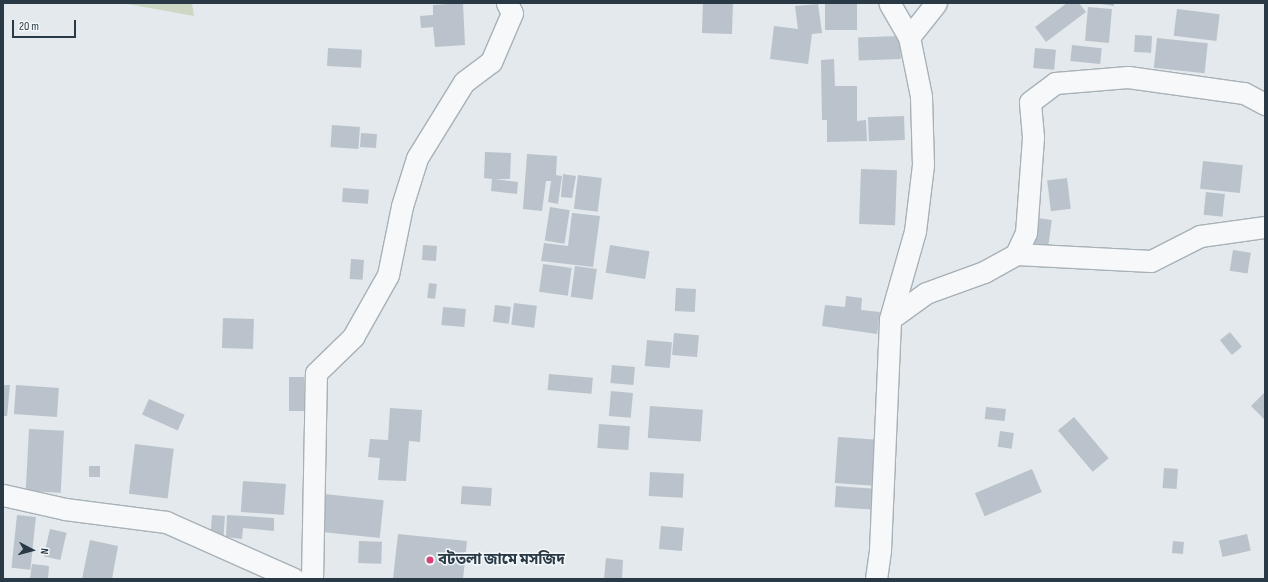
<!DOCTYPE html>
<meta charset="utf-8">
<style>
body{margin:0}
#map{position:relative;width:1268px;height:582px;overflow:hidden;background:#e3e9ec;font-family:"Sofia Sans Condensed","Noto Sans Bengali",sans-serif}
div>[style]{position:absolute}
.green>*{inset:0;background:#ccd7c4}
.building>*{inset:0;background:#bac3cb;transform-origin:0 0}
.roads{filter:drop-shadow(1px 0 #a7b1b7) drop-shadow(-1px 0 #a7b1b7) drop-shadow(0 1px #a7b1b7) drop-shadow(0 -1px #a7b1b7)}
.minor>*{height:21px;margin:-10.5px;padding:0 10.5px;transform-origin:10.5px;border-radius:10.5px;background:#f6f8fa}
.dots>*{width:11px;height:11px;translate:-50% -50%;box-sizing:border-box;border:2px solid #f3f7f9;border-radius:50%}
span{translate:-50% -50%;white-space:nowrap;text-align:center;line-height:1.15;-webkit-text-stroke:3px #f3f7f9;paint-order:stroke}
.poi-label{font-size:15px;color:#293a46;font-weight:700}
.left{translate:0 -50%;text-align:left}
.frame{position:absolute;inset:0;border:4px solid #293a46;pointer-events:none}
.north{position:absolute;left:12px;top:530px;width:40px;height:40px;-webkit-text-stroke:3px #f3f7f9;paint-order:stroke;rotate:96deg;font-size:11px;font-weight:700;line-height:16px;text-align:center;color:#293a46}
.north::after{content:'';display:block;margin:auto;width:14px;height:18px;background:#293a46;clip-path:polygon(50% 0,100% 100%,50% 72%,0 100%)}
.scale{position:absolute;left:12px;top:20px;width:64px;height:18px;box-sizing:border-box;border:2px solid #293a46;border-top:0;padding-left:5px;font-size:12px;line-height:14px;white-space:nowrap;color:#293a46;-webkit-text-stroke:3px #f3f7f9;paint-order:stroke}
</style>
<div id="map">
<div class="green">
<div style="clip-path:polygon(122px 3px,192px 3px,194px 16px)"></div>
</div>
<div class="building">
<div style="clip-path:polygon(463px 3px,465px 45px,435px 47px,433px 27px,421px 28px,420px 16px,433px 15px,433px 5px)"></div>
<div style="left:703px;top:3px;width:30px;height:30px;rotate:2deg"></div>
<div style="left:825px;top:3px;width:32px;height:27px"></div>
<div style="clip-path:polygon(1067px 3px,1079px 3px,1086px 12px,1046px 42px,1035px 27px)"></div>
<div style="clip-path:polygon(1094px 3px,1114px 3px,1114px 6px)"></div>
<div style="clip-path:polygon(818px 4px,822px 33px,812px 34px,808px 64px,770px 59px,774px 26px,798px 29px,795px 6px)"></div>
<div style="left:1088px;top:7px;width:24px;height:34px;rotate:5deg"></div>
<div style="left:1177px;top:9px;width:43px;height:27px;rotate:7deg"></div>
<div style="left:1135px;top:35px;width:17px;height:17px;rotate:3deg"></div>
<div style="left:900px;top:36px;width:23px;height:42px;rotate:88deg"></div>
<div style="left:1157px;top:38px;width:51px;height:30px;rotate:6deg"></div>
<div style="left:1072px;top:45px;width:30px;height:16px;rotate:6deg"></div>
<div style="left:328px;top:48px;width:34px;height:18px;rotate:3deg"></div>
<div style="left:1035px;top:48px;width:21px;height:20px;rotate:5deg"></div>
<div style="clip-path:polygon(834px 59px,835px 86px,857px 86px,857px 121px,866px 120px,867px 141px,827px 142px,827px 120px,822px 120px,821px 60px)"></div>
<div style="left:904px;top:116px;width:24px;height:36px;rotate:88deg"></div>
<div style="left:332px;top:125px;width:28px;height:22px;rotate:4deg"></div>
<div style="left:361px;top:133px;width:16px;height:14px;rotate:4deg"></div>
<div style="clip-path:polygon(485px 152px,511px 153px,510px 179px,495px 179px,518px 182px,517px 194px,491px 191px,492px 179px,484px 178px)"></div>
<div style="clip-path:polygon(527px 154px,557px 156px,556px 175px,562px 176px,558px 204px,548px 202px,551px 181px,546px 181px,542px 211px,523px 209px)"></div>
<div style="left:1203px;top:161px;width:40px;height:28px;rotate:6deg"></div>
<div style="left:861px;top:169px;width:36px;height:55px;rotate:2deg"></div>
<div style="clip-path:polygon(563px 174px,576px 176px,572px 198px,561px 197px)"></div>
<div style="left:578px;top:175px;width:24px;height:34px;rotate:7deg"></div>
<div style="left:1067px;top:178px;width:31px;height:20px;rotate:83deg"></div>
<div style="left:343px;top:188px;width:26px;height:14px;rotate:4deg"></div>
<div style="left:1206px;top:192px;width:19px;height:23px;rotate:6deg"></div>
<div style="left:550px;top:207px;width:20px;height:34px;rotate:9deg"></div>
<div style="clip-path:polygon(572px 213px,600px 216px,593px 267px,541px 261px,544px 243px,568px 246px)"></div>
<div style="left:1038px;top:218px;width:14px;height:27px;rotate:8deg"></div>
<div style="left:423px;top:245px;width:14px;height:15px;rotate:4deg"></div>
<div style="left:610px;top:245px;width:40px;height:28px;rotate:9deg"></div>
<div style="left:1233px;top:250px;width:18px;height:21px;rotate:9deg"></div>
<div style="left:351px;top:259px;width:13px;height:20px;rotate:4deg"></div>
<div style="left:543px;top:264px;width:29px;height:28px;rotate:8deg"></div>
<div style="left:575px;top:266px;width:22px;height:31px;rotate:8deg"></div>
<div style="left:429px;top:283px;width:8px;height:15px;rotate:7deg"></div>
<div style="left:676px;top:288px;width:20px;height:23px;rotate:3deg"></div>
<div style="clip-path:polygon(846px 296px,862px 298px,861px 310px,880px 312px,877px 334px,822px 326px,825px 305px,845px 307px)"></div>
<div style="left:514px;top:303px;width:23px;height:22px;rotate:7deg"></div>
<div style="left:495px;top:305px;width:16px;height:17px;rotate:7deg"></div>
<div style="left:443px;top:307px;width:23px;height:18px;rotate:5deg"></div>
<div style="left:223px;top:318px;width:31px;height:30px;rotate:2deg"></div>
<div style="left:1230px;top:332px;width:19px;height:13px;rotate:51deg"></div>
<div style="left:674px;top:333px;width:25px;height:22px;rotate:5deg"></div>
<div style="left:647px;top:340px;width:25px;height:26px;rotate:5deg"></div>
<div style="left:612px;top:365px;width:23px;height:18px;rotate:5deg"></div>
<div style="left:549px;top:374px;width:44px;height:16px;rotate:5deg"></div>
<div style="left:289px;top:377px;width:15px;height:34px"></div>
<div style="clip-path:polygon(3px 385px,10px 385px,7px 416px,3px 416px)"></div>
<div style="left:16px;top:385px;width:43px;height:29px;rotate:4deg"></div>
<div style="left:611px;top:391px;width:22px;height:25px;rotate:5deg"></div>
<div style="clip-path:polygon(1265px 392px,1265px 420px,1251px 406px)"></div>
<div style="left:149px;top:399px;width:39px;height:17px;rotate:24deg"></div>
<div style="left:650px;top:406px;width:53px;height:32px;rotate:4deg"></div>
<div style="left:986px;top:407px;width:20px;height:12px;rotate:6deg"></div>
<div style="clip-path:polygon(390px 408px,422px 410px,420px 442px,409px 441px,406px 481px,378px 480px,380px 458px,368px 457px,370px 439px,388px 440px)"></div>
<div style="left:1074px;top:417px;width:54px;height:21px;rotate:50deg"></div>
<div style="left:599px;top:424px;width:31px;height:24px;rotate:4deg"></div>
<div style="left:29px;top:429px;width:35px;height:62px;rotate:3deg"></div>
<div style="left:1000px;top:431px;width:14px;height:16px;rotate:8deg"></div>
<div style="left:838px;top:437px;width:43px;height:46px;rotate:4deg"></div>
<div style="left:135px;top:444px;width:39px;height:50px;rotate:7deg"></div>
<div style="left:89px;top:466px;width:11px;height:11px"></div>
<div style="left:1164px;top:468px;width:14px;height:20px;rotate:4deg"></div>
<div style="left:1032px;top:469px;width:25px;height:62px;rotate:67deg"></div>
<div style="left:650px;top:472px;width:34px;height:24px;rotate:3deg"></div>
<div style="left:243px;top:481px;width:43px;height:31px;rotate:4deg"></div>
<div style="left:462px;top:486px;width:30px;height:18px;rotate:4deg"></div>
<div style="left:836px;top:486px;width:45px;height:21px;rotate:4deg"></div>
<div style="left:324px;top:494px;width:60px;height:38px;rotate:6deg"></div>
<div style="left:17px;top:515px;width:19px;height:53px;rotate:6deg"></div>
<div style="left:212px;top:515px;width:13px;height:22px;rotate:4deg"></div>
<div style="clip-path:polygon(227px 515px,274px 518px,274px 531px,243px 528px,242px 539px,226px 537px)"></div>
<div style="left:661px;top:526px;width:23px;height:23px;rotate:5deg"></div>
<div style="left:50px;top:529px;width:17px;height:28px;rotate:13deg"></div>
<div style="clip-path:polygon(398px 534px,467px 541px,463px 579px,393px 579px)"></div>
<div style="left:1247px;top:534px;width:17px;height:29px;rotate:77deg"></div>
<div style="clip-path:polygon(90px 540px,118px 546px,112px 579px,82px 579px)"></div>
<div style="left:359px;top:541px;width:23px;height:22px;rotate:2deg"></div>
<div style="left:1173px;top:541px;width:11px;height:12px;rotate:5deg"></div>
<div style="clip-path:polygon(606px 558px,623px 560px,622px 579px,604px 579px)"></div>
<div style="clip-path:polygon(32px 564px,49px 566px,48px 579px,30px 579px)"></div>
</div>
<div class="roads">
<div class="minor">
<div style="left:909px;top:37px;width:43px;rotate:-51.5deg"></div>
<div style="left:1016px;top:254px;width:135px;rotate:3deg"></div>
<div style="left:1151px;top:261px;width:55px;rotate:-27deg"></div>
<div style="left:1200px;top:236px;width:66px;rotate:-7.9deg"></div>
<div style="left:890px;top:319px;width:44px;rotate:-35.8deg"></div>
<div style="left:926px;top:293px;width:62px;rotate:-19.9deg"></div>
<div style="left:984px;top:272px;width:37px;rotate:-29deg"></div>
<div style="left:1016px;top:254px;width:23px;rotate:-65deg"></div>
<div style="left:1026px;top:233px;width:96px;rotate:-85.8deg"></div>
<div style="left:1033px;top:137px;width:35px;rotate:-95deg"></div>
<div style="left:1030px;top:102px;width:31px;rotate:-37deg"></div>
<div style="left:1055px;top:83px;width:73px;rotate:-4.7deg"></div>
<div style="left:1128px;top:77px;width:117px;rotate:7.9deg"></div>
<div style="left:1244px;top:93px;width:24px;rotate:28deg"></div>
<div style="left:3px;top:495px;width:64px;rotate:12.7deg"></div>
<div style="left:65px;top:509px;width:102px;rotate:7.3deg"></div>
<div style="left:166px;top:522px;width:140px;rotate:24deg"></div>
<div style="left:312px;top:579px;width:206px;rotate:-88.9deg"></div>
<div style="left:316px;top:373px;width:52px;rotate:-44.2deg"></div>
<div style="left:353px;top:337px;width:71px;rotate:-60.6deg"></div>
<div style="left:388px;top:275px;width:70px;rotate:-78.5deg"></div>
<div style="left:402px;top:206px;width:50px;rotate:-72.6deg"></div>
<div style="left:417px;top:158px;width:89px;rotate:-58.3deg"></div>
<div style="left:464px;top:82px;width:34px;rotate:-37deg"></div>
<div style="left:491px;top:62px;width:53px;rotate:-66.8deg"></div>
<div style="left:512px;top:13px;width:11px;rotate:-117deg"></div>
<div style="left:876px;top:579px;width:29px;rotate:-82deg"></div>
<div style="left:880px;top:550px;width:231px;rotate:-87.5deg"></div>
<div style="left:890px;top:319px;width:91px;rotate:-74.1deg"></div>
<div style="left:915px;top:231px;width:66px;rotate:-83.1deg"></div>
<div style="left:923px;top:165px;width:69px;rotate:-91.7deg"></div>
<div style="left:921px;top:96px;width:60px;rotate:-101.5deg"></div>
<div style="left:909px;top:37px;width:39px;rotate:-120deg"></div>
</div>
</div>
<div class="dots">
<div style="left:430px;top:560px;background:#d94077"></div>
</div>
<div class="poi-label">
<span class="left" style="left:438px;top:560px">বটতলা জামে মসজিদ</span>
</div>
<div class="frame"></div>
<div class="north">N</div>
<div class="scale">20 m</div>
</div>
